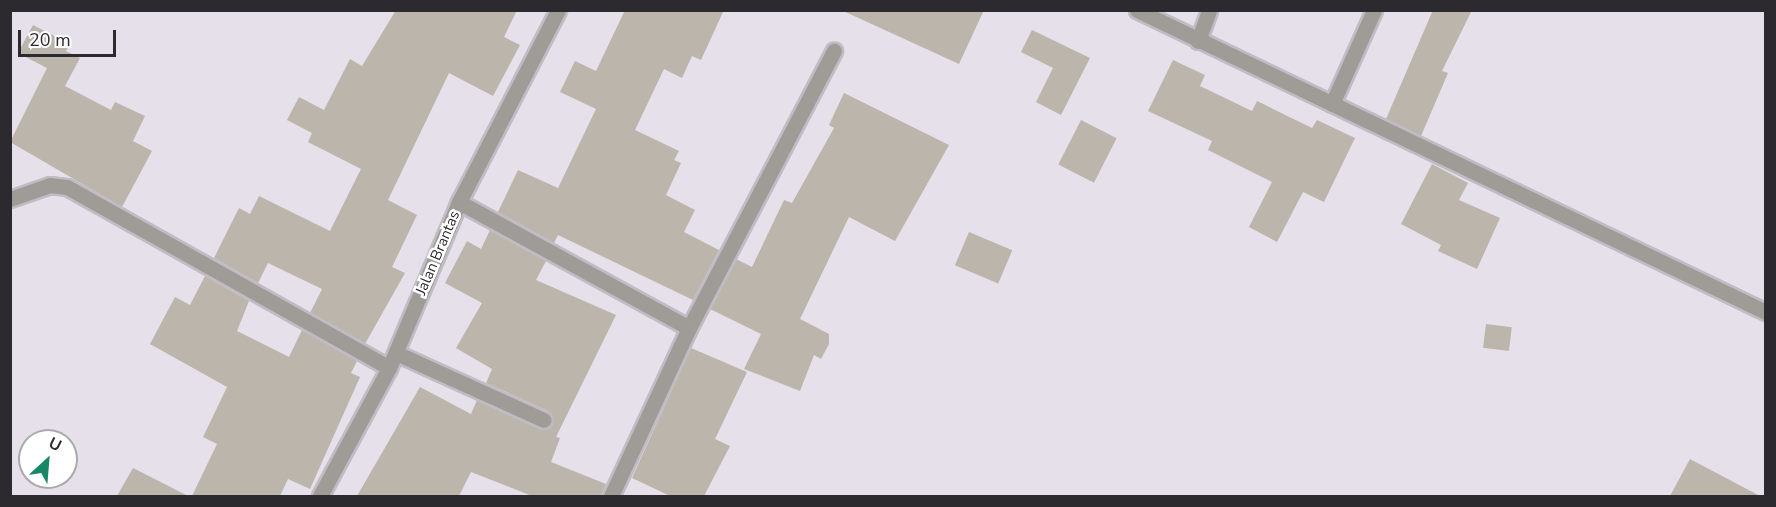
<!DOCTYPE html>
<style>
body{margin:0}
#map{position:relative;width:1776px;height:507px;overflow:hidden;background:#e5e0ea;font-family:"Nunito Sans",sans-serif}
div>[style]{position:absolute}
.building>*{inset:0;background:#bcb5ac;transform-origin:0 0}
.roads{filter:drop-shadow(2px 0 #c0bcc4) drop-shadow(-2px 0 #c0bcc4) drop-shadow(0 2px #c0bcc4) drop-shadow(0 -2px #c0bcc4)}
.minor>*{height:15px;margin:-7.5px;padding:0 7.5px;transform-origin:7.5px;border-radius:7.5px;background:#9f9c98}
span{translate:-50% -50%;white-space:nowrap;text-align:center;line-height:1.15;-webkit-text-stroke:5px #fff;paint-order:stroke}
.street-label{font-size:15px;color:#2c2a2e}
.frame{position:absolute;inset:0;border:12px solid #2c2a2e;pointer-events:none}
.north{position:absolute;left:18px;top:429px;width:60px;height:60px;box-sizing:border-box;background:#fff;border:2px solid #abaaab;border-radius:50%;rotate:26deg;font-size:16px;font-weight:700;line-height:24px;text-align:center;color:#2c2a2e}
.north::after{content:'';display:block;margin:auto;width:21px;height:27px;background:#188766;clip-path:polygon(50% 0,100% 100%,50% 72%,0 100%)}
.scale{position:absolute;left:18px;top:30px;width:98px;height:27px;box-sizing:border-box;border:3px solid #2c2a2e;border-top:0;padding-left:8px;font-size:18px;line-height:21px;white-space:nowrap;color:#2c2a2e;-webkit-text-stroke:4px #fff;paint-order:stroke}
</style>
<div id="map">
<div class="building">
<div style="clip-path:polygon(396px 10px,517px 10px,504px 37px,520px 45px,493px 96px,449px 73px,388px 200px,417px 215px,392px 267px,405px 273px,365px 344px,310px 313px,322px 289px,268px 263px,258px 283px,214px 258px,239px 208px,250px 214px,259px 196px,330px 231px,361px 169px,308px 142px,312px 133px,287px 120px,299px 97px,324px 110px,350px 59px,362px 66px)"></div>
<div style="clip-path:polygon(625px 10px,724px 10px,701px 60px,692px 56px,682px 78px,664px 69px,635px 130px,679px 151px,674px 160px,681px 163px,666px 195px,695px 210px,684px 232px,719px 250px,693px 300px,558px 235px,554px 243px,498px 212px,518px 170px,558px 188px,596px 109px,560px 92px,575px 61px,596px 71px)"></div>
<div style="clip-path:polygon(841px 10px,984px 10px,959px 64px)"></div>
<div style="clip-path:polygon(1433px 10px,1472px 10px,1442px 71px,1448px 73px,1421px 136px,1386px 119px)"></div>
<div style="clip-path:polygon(33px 25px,70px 44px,66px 51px,80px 58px,65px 86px,111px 110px,115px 102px,145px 116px,133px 141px,152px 151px,122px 207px,10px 142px,47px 68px,18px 53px)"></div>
<div style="clip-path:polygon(1032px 30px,1090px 58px,1061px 115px,1036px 102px,1053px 68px,1021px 52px)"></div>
<div style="clip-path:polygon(1173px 60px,1205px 75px,1200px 86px,1252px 111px,1257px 101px,1312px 128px,1317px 120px,1355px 138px,1324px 202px,1303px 192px,1277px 242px,1249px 227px,1272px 182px,1208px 150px,1212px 141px,1148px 111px)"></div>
<div style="clip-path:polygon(844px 93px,949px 145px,895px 241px,849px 217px,800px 319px,829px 334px,829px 344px,821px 359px,814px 355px,800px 391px,744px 369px,761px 334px,710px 309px,736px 259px,752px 267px,784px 200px,792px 203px,834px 128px,829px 125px)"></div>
<div style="left:1081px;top:120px;width:40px;height:50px;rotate:27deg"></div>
<div style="clip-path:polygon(1432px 164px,1468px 183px,1459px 200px,1500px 218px,1477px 269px,1438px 251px,1441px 245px,1401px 224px)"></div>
<div style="clip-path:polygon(490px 230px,546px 261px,536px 280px,616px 315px,556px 437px,560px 438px,551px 462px,606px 484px,601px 496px,532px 496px,471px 472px,459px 496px,357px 496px,420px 387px,471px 414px,477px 400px,541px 429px,553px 425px,548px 411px,486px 383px,492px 369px,456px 348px,482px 303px,445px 283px,467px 241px,481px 249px)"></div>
<div style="left:969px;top:232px;width:47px;height:36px;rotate:23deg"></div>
<div style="clip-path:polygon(205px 276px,249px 301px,237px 331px,289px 357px,302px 330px,357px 361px,351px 373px,360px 377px,310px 489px,288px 479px,280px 496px,192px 496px,217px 444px,203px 437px,227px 387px,150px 344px,175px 297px,190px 305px)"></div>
<div style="left:1486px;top:324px;width:26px;height:24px;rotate:7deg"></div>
<div style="clip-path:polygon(691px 348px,747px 372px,715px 439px,730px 446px,704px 496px,670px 496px,632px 478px)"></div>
<div style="clip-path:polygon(1690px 459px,1760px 496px,1670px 496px)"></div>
<div style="clip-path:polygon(133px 468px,188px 496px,117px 496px)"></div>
</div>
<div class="roads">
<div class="minor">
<div style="left:1137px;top:10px;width:698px;rotate:25.65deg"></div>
<div style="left:1198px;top:41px;width:33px;rotate:-70deg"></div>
<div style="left:1332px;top:104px;width:103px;rotate:-65.9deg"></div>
<div style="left:10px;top:199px;width:42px;rotate:-19.3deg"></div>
<div style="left:50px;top:185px;width:17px;rotate:7deg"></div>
<div style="left:67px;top:187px;width:369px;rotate:29.3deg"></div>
<div style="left:459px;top:202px;width:262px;rotate:28.7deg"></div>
<div style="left:689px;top:328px;width:313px;rotate:-62.4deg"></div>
<div style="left:396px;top:353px;width:162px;rotate:24.4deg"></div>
<div style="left:320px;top:496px;width:145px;rotate:-61.7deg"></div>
<div style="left:389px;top:368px;width:180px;rotate:-67.1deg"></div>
<div style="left:459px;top:202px;width:216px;rotate:-62.7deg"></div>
<div style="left:611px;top:496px;width:185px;rotate:-65.1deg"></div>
</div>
</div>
<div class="street-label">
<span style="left:438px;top:253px;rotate:-67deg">Jalan Brantas</span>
</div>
<div class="frame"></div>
<div class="north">U</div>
<div class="scale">20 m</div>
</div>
